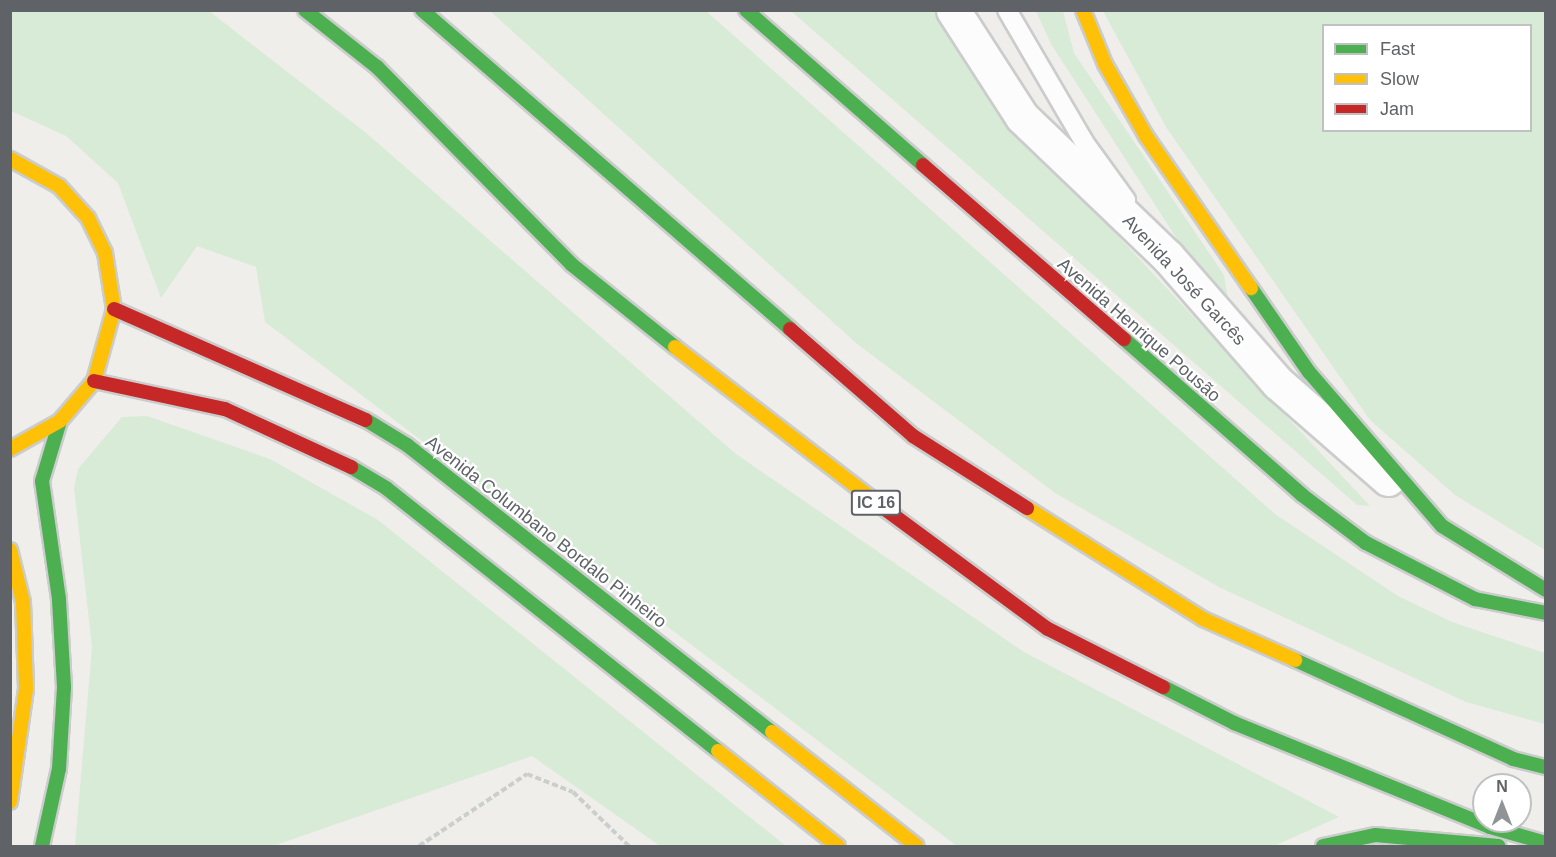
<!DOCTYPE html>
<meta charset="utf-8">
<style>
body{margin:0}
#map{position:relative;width:1556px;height:857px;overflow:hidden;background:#efeeea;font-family:Arial,sans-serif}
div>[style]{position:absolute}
.green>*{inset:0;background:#d8ebd6}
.path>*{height:4px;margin-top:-2px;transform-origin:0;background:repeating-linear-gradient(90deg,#cacfcc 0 6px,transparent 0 9px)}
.roads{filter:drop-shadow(2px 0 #cbcccc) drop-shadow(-2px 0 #cbcccc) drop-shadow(0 2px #cbcccc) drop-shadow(0 -2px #cbcccc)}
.lane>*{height:18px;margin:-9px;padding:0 9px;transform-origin:9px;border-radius:9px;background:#fdfcfc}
.street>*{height:33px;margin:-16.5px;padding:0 16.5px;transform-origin:16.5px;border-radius:16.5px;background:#fdfcfc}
.fast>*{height:14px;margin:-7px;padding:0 7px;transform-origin:7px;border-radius:7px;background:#4caf50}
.slow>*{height:14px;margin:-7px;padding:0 7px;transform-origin:7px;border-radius:7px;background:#ffc107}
.jam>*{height:14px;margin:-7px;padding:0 7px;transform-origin:7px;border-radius:7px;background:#c62828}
span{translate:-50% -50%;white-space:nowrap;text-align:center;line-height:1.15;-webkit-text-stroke:4.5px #fff;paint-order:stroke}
.shield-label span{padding:2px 4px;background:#fff;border:2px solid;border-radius:4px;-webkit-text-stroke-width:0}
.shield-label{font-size:16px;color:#5f6368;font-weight:700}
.street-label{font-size:18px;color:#5f6368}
.frame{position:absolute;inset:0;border:12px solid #5f6368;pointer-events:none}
.legend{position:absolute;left:1322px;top:24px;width:210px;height:108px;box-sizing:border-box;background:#fff;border:2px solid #bfc1c3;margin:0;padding:8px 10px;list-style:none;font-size:18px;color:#5f6368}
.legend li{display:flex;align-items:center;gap:12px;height:30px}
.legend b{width:30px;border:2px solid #bfc1c3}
.north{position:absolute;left:1472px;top:773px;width:60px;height:60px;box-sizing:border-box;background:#fff;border:2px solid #bfc1c3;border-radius:50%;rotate:0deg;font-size:16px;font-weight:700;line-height:24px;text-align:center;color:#5f6368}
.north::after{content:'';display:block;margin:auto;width:21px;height:27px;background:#919496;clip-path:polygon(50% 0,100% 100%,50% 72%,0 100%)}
</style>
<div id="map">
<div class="green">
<div style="clip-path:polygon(11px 11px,209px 11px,365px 132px,736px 454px,1024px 652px,1339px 817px,1274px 846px,957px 846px,265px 322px,256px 267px,197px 246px,161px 298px,118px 183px,66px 136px,11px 111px)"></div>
<div style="clip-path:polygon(490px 11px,706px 11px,1275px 514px,1398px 596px,1452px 622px,1545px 653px,1545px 724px,1466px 702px,1219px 587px,1055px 493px,856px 343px)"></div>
<div style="clip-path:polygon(791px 11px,935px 11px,1006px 116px,1370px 506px,1357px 505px)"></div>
<div style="clip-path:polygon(1036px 11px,1063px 11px,1074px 53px,1224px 275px,1228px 299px,1179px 242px,1051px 44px)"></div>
<div style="clip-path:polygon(evenodd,1103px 11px,1545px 11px,1545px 550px,1455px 495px,1370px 420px,1166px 127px,1103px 11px,1324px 26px,1530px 26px,1530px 130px,1324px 130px,1324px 26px)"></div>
<div style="clip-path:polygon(147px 416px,270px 459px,378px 520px,786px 846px,660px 846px,532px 756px,273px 846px,75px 846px,92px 647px,74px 488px,78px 469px,122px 417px)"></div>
</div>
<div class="path">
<div style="left:419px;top:846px;width:130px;rotate:-33.7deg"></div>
<div style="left:527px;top:774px;width:49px;rotate:21.4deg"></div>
<div style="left:573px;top:792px;width:78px;rotate:44deg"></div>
</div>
<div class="roads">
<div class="lane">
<div style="left:1007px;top:10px;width:153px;rotate:59.7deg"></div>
<div style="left:1084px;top:142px;width:72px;rotate:54.1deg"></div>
</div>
<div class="street">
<div style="left:953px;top:10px;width:127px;rotate:57.2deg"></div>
<div style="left:1022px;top:117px;width:202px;rotate:43.8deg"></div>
<div style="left:1168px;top:257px;width:167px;rotate:48.9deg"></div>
<div style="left:1278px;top:383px;width:146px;rotate:41.1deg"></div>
</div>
<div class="fast">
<div style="left:305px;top:10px;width:92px;rotate:38.4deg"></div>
<div style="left:377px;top:67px;width:276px;rotate:45.4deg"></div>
<div style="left:571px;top:264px;width:133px;rotate:38.6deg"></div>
<div style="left:422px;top:10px;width:487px;rotate:40.9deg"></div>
<div style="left:746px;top:10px;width:235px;rotate:41.2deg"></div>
<div style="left:1251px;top:288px;width:102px;rotate:55.4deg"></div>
<div style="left:1309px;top:372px;width:203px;rotate:49.2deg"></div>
<div style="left:1442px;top:526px;width:122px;rotate:31.6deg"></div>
<div style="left:1124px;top:339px;width:237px;rotate:41.2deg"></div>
<div style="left:1302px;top:495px;width:80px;rotate:36.9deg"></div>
<div style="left:1366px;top:543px;width:123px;rotate:27.2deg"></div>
<div style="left:1475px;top:599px;width:72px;rotate:11.2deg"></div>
<div style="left:366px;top:420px;width:48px;rotate:31.4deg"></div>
<div style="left:407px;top:445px;width:464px;rotate:38.2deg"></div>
<div style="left:351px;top:467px;width:41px;rotate:31deg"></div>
<div style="left:386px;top:488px;width:424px;rotate:38.4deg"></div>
<div style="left:1295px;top:660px;width:239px;rotate:24.4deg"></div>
<div style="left:1513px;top:759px;width:34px;rotate:14deg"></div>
<div style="left:1163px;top:687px;width:80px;rotate:26.9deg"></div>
<div style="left:1234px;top:723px;width:276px;rotate:22.1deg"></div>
<div style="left:1490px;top:827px;width:58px;rotate:15.9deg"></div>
<div style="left:42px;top:846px;width:79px;rotate:-77.6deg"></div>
<div style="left:59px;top:769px;width:82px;rotate:-86.5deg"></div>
<div style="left:64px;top:687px;width:88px;rotate:-93.3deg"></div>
<div style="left:59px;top:599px;width:119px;rotate:-98.2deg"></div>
<div style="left:42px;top:481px;width:63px;rotate:-73.3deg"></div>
<div style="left:1323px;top:846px;width:53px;rotate:-11.9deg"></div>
<div style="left:1375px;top:835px;width:124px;rotate:5.1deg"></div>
</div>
<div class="slow">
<div style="left:1083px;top:10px;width:58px;rotate:67.8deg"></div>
<div style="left:1105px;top:64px;width:83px;rotate:60.3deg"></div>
<div style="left:1146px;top:136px;width:185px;rotate:55.4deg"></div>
<div style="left:10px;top:159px;width:56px;rotate:28.9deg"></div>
<div style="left:59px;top:186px;width:43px;rotate:47.8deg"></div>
<div style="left:88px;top:218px;width:39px;rotate:64deg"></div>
<div style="left:105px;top:253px;width:57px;rotate:80.9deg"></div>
<div style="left:114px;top:309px;width:75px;rotate:105.5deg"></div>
<div style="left:94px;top:381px;width:52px;rotate:130.4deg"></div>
<div style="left:60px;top:421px;width:57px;rotate:150.8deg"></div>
<div style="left:675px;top:347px;width:265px;rotate:37.6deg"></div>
<div style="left:1027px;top:508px;width:208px;rotate:32.2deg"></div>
<div style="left:1203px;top:619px;width:101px;rotate:24deg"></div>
<div style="left:10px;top:550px;width:54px;rotate:76deg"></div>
<div style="left:23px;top:602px;width:87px;rotate:88deg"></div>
<div style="left:26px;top:689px;width:114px;rotate:98.1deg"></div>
<div style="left:772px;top:732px;width:184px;rotate:38.2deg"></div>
<div style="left:718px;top:751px;width:153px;rotate:38.4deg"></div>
</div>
<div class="jam">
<div style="left:923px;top:165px;width:266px;rotate:40.9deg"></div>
<div style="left:114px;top:309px;width:275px;rotate:23.8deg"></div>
<div style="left:790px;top:329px;width:163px;rotate:41deg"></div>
<div style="left:913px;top:436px;width:135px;rotate:32.3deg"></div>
<div style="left:94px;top:381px;width:134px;rotate:12.1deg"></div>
<div style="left:225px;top:409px;width:139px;rotate:24.7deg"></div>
<div style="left:885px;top:509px;width:202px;rotate:36.4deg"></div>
<div style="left:1048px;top:629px;width:129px;rotate:26.8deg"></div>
</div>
</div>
<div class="shield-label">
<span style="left:876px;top:503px">IC 16</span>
</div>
<div class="street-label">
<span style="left:1184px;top:280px;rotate:47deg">Avenida José Garcês</span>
<span style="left:1139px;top:330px;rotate:41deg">Avenida Henrique Pousão</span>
<span style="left:546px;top:532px;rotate:38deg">Avenida Columbano Bordalo Pinheiro</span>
</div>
<div class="frame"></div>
<ul class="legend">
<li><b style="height:8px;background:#4caf50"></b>Fast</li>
<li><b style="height:8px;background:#ffc107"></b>Slow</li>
<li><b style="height:8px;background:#c62828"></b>Jam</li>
</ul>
<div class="north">N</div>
</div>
